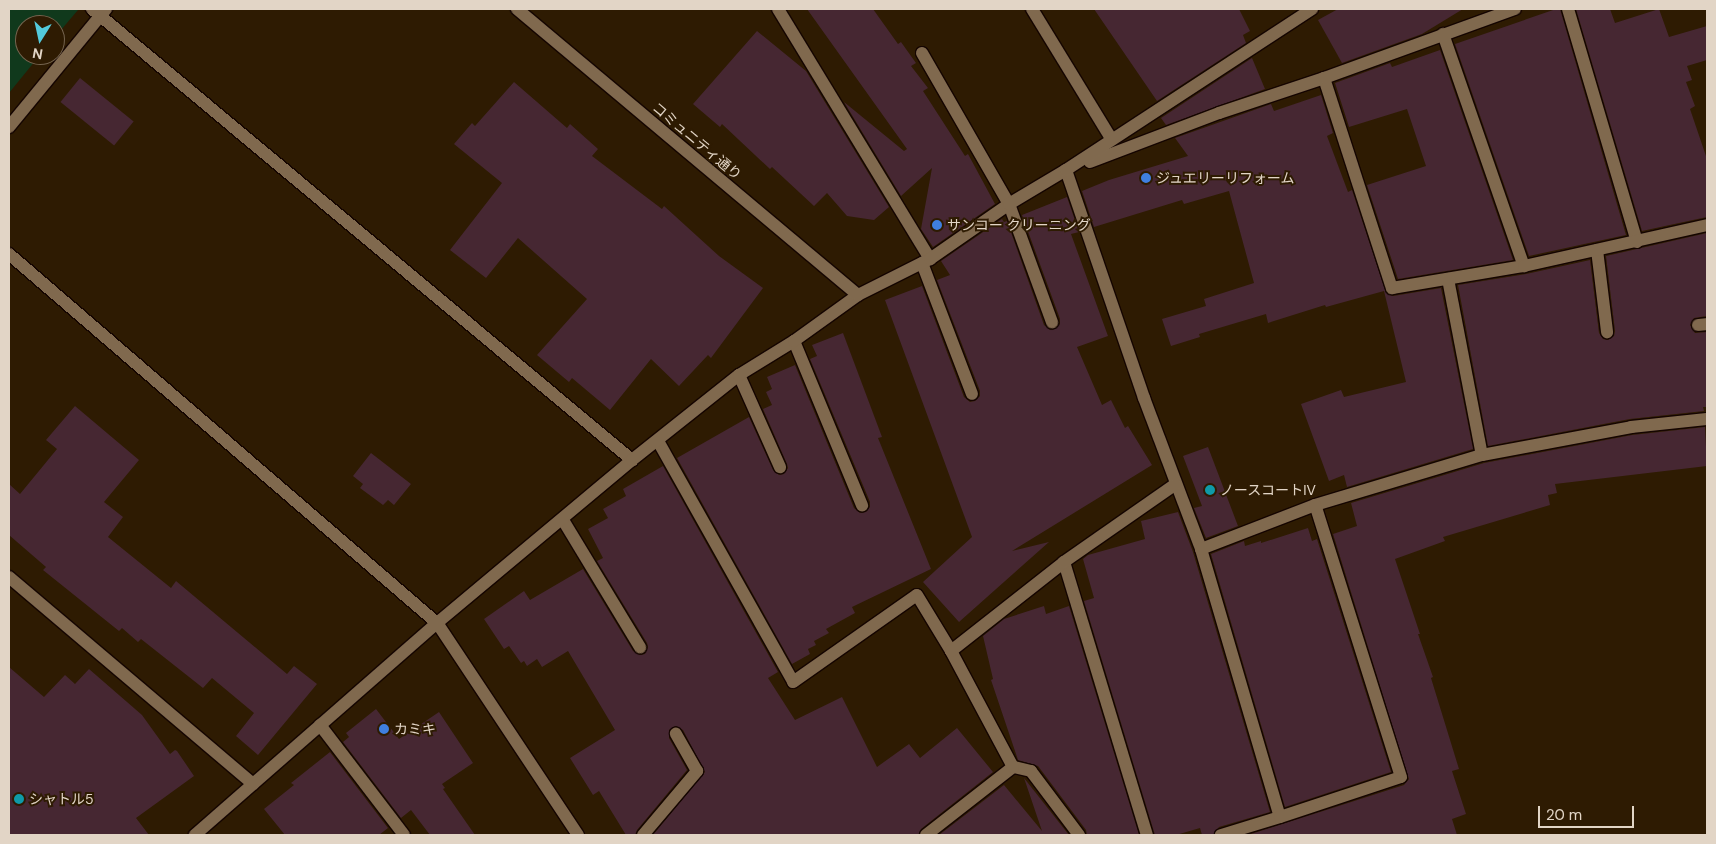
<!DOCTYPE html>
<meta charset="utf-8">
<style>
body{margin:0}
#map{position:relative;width:1716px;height:844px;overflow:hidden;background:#2e1b02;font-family:"DM Sans","Noto Sans JP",sans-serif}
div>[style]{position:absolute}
.green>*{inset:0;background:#10391c}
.building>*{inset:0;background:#462732;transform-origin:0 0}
.roads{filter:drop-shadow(1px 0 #150500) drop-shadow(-1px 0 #150500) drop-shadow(0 1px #150500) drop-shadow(0 -1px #150500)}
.service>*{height:12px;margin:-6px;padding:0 6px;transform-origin:6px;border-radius:6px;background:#80694e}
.minor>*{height:12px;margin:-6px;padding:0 6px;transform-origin:6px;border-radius:6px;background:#80694e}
.tertiary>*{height:12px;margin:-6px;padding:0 6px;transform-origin:6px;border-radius:6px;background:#80694e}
.dots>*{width:14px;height:14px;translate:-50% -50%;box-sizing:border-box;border:2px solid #2e1b02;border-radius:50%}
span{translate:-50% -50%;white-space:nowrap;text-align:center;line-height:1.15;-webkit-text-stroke:4px #2e1b02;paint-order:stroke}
.street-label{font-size:14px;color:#e2d5c6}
.poi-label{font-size:14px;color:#e2d5c6}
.left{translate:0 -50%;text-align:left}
.frame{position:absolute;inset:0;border:10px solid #e2d5c6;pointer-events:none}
.north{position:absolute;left:15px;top:15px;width:50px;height:50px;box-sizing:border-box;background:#2e1b02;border:1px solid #766550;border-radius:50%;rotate:190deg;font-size:14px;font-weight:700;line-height:20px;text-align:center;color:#e2d5c6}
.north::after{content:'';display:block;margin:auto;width:18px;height:22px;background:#53cadc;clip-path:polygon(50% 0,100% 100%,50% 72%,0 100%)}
.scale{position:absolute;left:1538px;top:806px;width:96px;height:22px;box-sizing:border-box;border:2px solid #e2d5c6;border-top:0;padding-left:6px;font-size:15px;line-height:18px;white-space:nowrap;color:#e2d5c6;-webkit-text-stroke:4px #2e1b02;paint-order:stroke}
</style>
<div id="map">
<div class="green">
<div style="clip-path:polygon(9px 9px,78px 10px,55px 37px,55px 25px,25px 25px,25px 55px,40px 55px,9px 93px)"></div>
</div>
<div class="building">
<div style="clip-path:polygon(807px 9px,873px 9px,898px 44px,901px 42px,916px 63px,911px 66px,928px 88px,923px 91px,965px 156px,968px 154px,995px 204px,933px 247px,921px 229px,932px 168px,901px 196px,844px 102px,904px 151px,907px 149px)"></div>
<div style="clip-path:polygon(1094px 9px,1239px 9px,1250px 31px,1243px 35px,1246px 43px,1157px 101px)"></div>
<div style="clip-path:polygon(1338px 9px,1463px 9px,1422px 34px,1342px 63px,1318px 20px)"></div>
<div style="clip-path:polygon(1556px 9px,1560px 9px,1626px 235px,1529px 256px,1455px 44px)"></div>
<div style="clip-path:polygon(1576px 9px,1610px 9px,1615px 23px,1659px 9px,1669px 37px,1707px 26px,1707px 60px,1687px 66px,1692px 80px,1686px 82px,1695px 106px,1690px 109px,1707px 159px,1707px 217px,1642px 231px)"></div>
<div style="clip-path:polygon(757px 31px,806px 71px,889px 207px,874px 220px,847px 216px,827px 193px,814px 206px,772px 167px,770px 169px,722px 124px,720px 127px,693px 104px)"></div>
<div style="clip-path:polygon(1440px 50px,1513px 260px,1398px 279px,1367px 185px,1426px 166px,1407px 109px,1349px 127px,1335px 83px,1390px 63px,1392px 67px)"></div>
<div style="clip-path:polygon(1252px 58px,1265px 89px,1166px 125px,1161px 118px)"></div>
<div style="left:80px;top:78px;width:69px;height:31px;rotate:39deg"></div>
<div style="clip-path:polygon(514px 82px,567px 128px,570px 124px,598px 149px,592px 156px,662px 209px,664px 206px,719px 256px,763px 288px,711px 358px,708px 355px,679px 386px,651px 359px,610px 410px,572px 378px,569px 382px,537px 355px,587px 299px,518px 238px,486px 278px,450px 250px,502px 183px,454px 144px,472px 123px,475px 126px)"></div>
<div style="clip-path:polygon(1321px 95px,1333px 133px,1327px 136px,1348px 192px,1352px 190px,1386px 293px,1393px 296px,1441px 288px,1473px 449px,1347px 487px,1344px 475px,1329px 481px,1301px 404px,1341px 390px,1344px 397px,1406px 382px,1384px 291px,1326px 307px,1325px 305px,1268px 323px,1266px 314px,1199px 334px,1200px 337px,1171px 346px,1162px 319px,1206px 306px,1204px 299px,1254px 283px,1229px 191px,1184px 204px,1182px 200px,1094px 227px,1082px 191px,1109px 180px,1188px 156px,1175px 138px,1271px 104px,1274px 111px)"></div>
<div style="clip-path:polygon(1067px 197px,1079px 232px,1071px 234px,1108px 336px,1077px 347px,1102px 405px,1111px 400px,1125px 428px,1128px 426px,1152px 465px,1012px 551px,1049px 542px,959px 622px,923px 582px,972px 537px,885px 300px,922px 286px,964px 397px,970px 402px,975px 401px,980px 396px,980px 391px,937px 280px,950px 275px,941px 261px,1002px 219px,1004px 222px,1007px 221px,1044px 325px,1050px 330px,1055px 329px,1060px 324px,1060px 319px,1022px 215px)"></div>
<div style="clip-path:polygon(1707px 233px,1707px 316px,1694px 318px,1690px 325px,1695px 333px,1707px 332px,1707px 407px,1703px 407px,1704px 411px,1630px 419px,1488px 446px,1458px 285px,1526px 274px,1590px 260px,1599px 333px,1603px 339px,1608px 340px,1614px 336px,1615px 331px,1606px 256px)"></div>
<div style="clip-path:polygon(843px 333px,882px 437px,878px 438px,931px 569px,852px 607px,855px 613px,826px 629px,829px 633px,814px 641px,816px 645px,808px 649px,810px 654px,792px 664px,677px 458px,749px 417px,773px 470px,779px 475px,784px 474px,788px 468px,787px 464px,763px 409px,772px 405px,766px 392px,772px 389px,767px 377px,795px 365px,854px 508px,860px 513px,866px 512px,870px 507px,870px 502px,810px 359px,817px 356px,812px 345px)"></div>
<div style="clip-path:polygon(75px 406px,139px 460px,104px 502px,123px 517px,108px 537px,171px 588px,176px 581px,287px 674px,294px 666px,317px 684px,258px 755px,236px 736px,254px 713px,212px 678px,203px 688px,141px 639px,138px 642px,122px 628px,119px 631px,43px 570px,46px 567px,9px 535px,9px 484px,20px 494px,57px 449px,46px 440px)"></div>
<div style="clip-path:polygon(1705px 427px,1707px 466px,1555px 484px,1557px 493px,1548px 495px,1550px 505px,1443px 537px,1445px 541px,1395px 559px,1420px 634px,1418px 634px,1433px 677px,1431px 678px,1459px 769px,1452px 771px,1466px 814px,1452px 819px,1457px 835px,1248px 835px,1404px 785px,1409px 779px,1333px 534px,1357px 526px,1351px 503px,1484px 463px,1632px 435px)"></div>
<div style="clip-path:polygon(1208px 447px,1238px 526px,1206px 538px,1194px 508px,1202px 506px,1183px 456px)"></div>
<div style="clip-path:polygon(371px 453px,411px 484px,394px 505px,388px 500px,383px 505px,360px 488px,363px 484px,353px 476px)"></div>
<div style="clip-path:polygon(663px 466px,778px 672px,768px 678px,795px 720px,842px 697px,877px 767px,909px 744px,920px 758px,957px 728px,993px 772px,921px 829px,918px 835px,653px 835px,705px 772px,683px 730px,676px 726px,669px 730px,669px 738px,687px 770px,637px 830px,635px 835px,626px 835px,599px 791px,593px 795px,570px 758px,615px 730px,568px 651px,542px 667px,537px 659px,527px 666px,524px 661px,521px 663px,509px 646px,504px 649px,484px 619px,524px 591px,530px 600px,583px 569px,633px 651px,640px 655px,645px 654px,648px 647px,647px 643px,597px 561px,603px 558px,588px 529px,608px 518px,603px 509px,626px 496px,623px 489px)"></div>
<div style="clip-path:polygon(1178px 512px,1193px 552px,1270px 812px,1219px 827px,1213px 835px,1202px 835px,1200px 828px,1176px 835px,1155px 835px,1084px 601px,1094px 598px,1083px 559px,1088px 555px,1145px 539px,1141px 521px)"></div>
<div style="clip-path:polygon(1308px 528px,1312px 541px,1317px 539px,1391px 772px,1285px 807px,1211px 554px,1244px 541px,1245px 546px,1261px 541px,1261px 543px)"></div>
<div style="clip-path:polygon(1044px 606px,1046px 614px,1069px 606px,1139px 835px,1087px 835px,1086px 830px,1038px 766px,1018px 760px,1017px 757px,991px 680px,993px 679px,983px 636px,1004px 619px)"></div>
<div style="clip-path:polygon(9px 667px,44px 697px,65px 675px,75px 684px,89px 669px,142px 715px,170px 754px,175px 750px,177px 751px,194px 776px,136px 818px,149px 835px,9px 835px)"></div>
<div style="clip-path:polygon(376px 709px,399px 739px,439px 712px,473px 763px,442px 784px,445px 788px,443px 789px,475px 835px,430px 835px,411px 810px,401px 818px,343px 742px,349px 737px,346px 733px)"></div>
<div style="clip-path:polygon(330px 752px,388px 828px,379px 835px,285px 835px,264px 809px,294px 785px,291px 783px)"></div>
<div style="clip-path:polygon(1024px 778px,1069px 835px,939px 835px,1004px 785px,1042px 831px)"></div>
</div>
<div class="roads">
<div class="service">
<div style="left:1032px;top:9px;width:153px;rotate:58.6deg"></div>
<div style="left:1568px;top:9px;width:243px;rotate:73.5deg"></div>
<div style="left:1443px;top:34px;width:246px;rotate:70.8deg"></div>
<div style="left:922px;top:53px;width:174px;rotate:60.1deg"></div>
<div style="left:1009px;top:204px;width:126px;rotate:70deg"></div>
<div style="left:1597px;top:250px;width:83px;rotate:83deg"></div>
<div style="left:922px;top:263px;width:140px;rotate:69.1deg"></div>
<div style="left:1698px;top:325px;width:9px;rotate:-6deg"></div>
<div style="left:739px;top:375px;width:101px;rotate:66deg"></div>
<div style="left:793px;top:682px;width:151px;rotate:-35.1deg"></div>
<div style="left:917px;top:595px;width:66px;rotate:58.7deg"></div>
<div style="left:643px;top:835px;width:84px;rotate:-49.8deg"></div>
<div style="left:697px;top:771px;width:43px;rotate:-119.6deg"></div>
</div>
<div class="minor">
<div style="left:92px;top:9px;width:704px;rotate:39.87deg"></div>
<div style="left:778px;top:9px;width:293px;rotate:58.7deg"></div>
<div style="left:1324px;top:78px;width:221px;rotate:72.1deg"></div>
<div style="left:1392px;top:288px;width:134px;rotate:-9.5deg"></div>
<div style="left:1524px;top:266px;width:188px;rotate:-12.6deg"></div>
<div style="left:1090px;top:162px;width:138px;rotate:-20.8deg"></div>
<div style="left:1219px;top:113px;width:111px;rotate:-18.4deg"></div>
<div style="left:1324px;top:78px;width:203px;rotate:-19.9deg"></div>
<div style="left:1066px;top:170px;width:241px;rotate:71.1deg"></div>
<div style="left:1144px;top:398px;width:161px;rotate:69.3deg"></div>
<div style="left:1201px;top:549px;width:279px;rotate:73.6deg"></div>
<div style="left:1280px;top:817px;width:62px;rotate:163deg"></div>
<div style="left:1448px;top:279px;width:179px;rotate:79.1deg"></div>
<div style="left:794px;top:341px;width:178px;rotate:67.5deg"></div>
<div style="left:658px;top:441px;width:276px;rotate:60.7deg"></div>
<div style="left:563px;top:520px;width:149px;rotate:58.8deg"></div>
<div style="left:1201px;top:549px;width:122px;rotate:-21.1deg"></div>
<div style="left:1315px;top:505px;width:174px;rotate:-16.7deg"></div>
<div style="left:1482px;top:455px;width:152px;rotate:-10.6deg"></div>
<div style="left:1631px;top:427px;width:76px;rotate:-6deg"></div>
<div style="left:1064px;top:562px;width:285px;rotate:73.1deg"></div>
<div style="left:9px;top:577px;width:320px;rotate:40.3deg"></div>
<div style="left:320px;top:725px;width:138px;rotate:52.6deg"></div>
<div style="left:1280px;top:817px;width:127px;rotate:-18.3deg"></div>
<div style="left:1401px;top:777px;width:285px;rotate:-107.5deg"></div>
<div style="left:578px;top:835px;width:255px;rotate:-123.6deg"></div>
<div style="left:437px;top:623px;width:254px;rotate:-39.9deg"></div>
<div style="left:632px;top:460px;width:137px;rotate:-38.5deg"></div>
<div style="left:739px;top:375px;width:65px;rotate:-31.7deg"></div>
<div style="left:794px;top:341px;width:79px;rotate:-35.7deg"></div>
<div style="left:858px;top:295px;width:80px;rotate:-26.6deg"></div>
<div style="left:930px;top:259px;width:96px;rotate:-34.8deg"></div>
<div style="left:1009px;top:204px;width:66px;rotate:-30.8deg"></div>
<div style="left:1066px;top:170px;width:294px;rotate:-33.2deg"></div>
<div style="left:926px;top:835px;width:110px;rotate:-38deg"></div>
<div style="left:1079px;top:835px;width:80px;rotate:-126.9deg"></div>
<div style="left:1031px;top:771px;width:18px;rotate:-167deg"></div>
<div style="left:1013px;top:767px;width:132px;rotate:-118.1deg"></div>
<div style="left:951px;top:651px;width:144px;rotate:-38.2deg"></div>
<div style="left:1064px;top:562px;width:136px;rotate:-34.9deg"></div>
</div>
<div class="tertiary">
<div style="left:517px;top:9px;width:445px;rotate:40deg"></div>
<div style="left:9px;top:127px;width:153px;rotate:-50.6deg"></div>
<div style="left:9px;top:254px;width:565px;rotate:40.77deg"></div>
<div style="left:437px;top:623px;width:322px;rotate:138.8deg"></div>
</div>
</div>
<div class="dots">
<div style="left:1146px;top:178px;background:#3f7fe0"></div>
<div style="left:937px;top:225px;background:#3f7fe0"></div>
<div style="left:1210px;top:490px;background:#0f9aa8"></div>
<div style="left:384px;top:729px;background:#3f7fe0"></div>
<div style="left:19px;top:799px;background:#0f9aa8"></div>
</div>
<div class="street-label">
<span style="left:697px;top:141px;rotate:40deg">コミュニティ通り</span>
</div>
<div class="poi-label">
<span class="left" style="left:1156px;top:178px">ジュエリーリフォーム</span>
<span class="left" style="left:947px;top:225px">サンコー クリーニング</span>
<span class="left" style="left:1220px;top:490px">ノースコートIV</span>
<span class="left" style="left:394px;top:729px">カミキ</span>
<span class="left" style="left:29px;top:799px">シャトル5</span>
</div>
<div class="frame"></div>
<div class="north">N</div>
<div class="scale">20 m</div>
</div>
